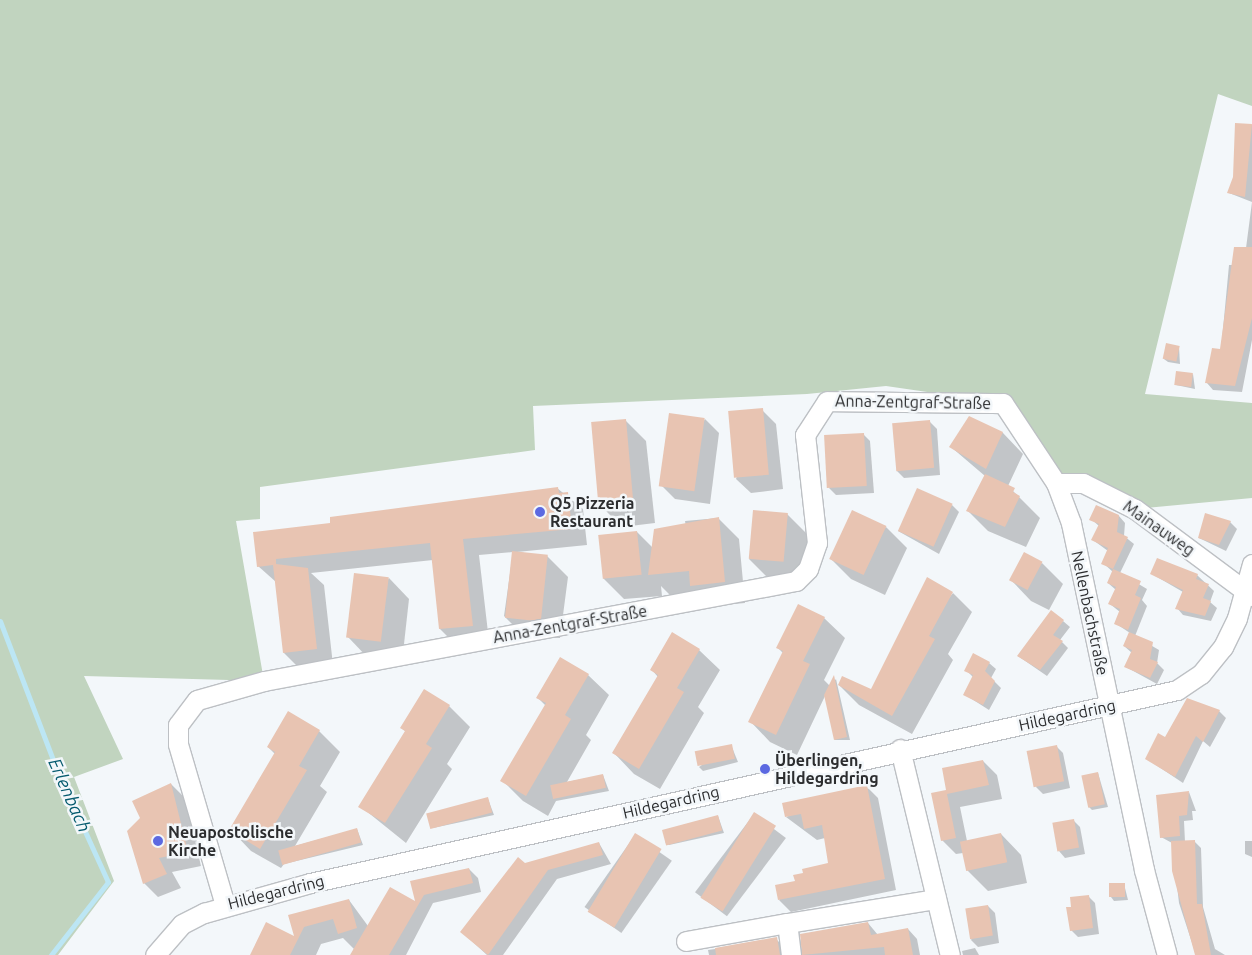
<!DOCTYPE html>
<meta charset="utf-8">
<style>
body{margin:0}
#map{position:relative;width:1252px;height:955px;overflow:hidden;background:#f3f7fa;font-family:Ubuntu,sans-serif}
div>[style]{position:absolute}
.green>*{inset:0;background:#c1d4bf}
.shadow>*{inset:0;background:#0003;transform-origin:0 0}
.stream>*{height:5px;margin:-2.5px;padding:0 2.5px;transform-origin:2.5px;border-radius:2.5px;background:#bce6f4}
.building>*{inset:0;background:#e8c4b2;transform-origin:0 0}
.roads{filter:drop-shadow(1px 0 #bdc0c4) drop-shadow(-1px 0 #bdc0c4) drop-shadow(0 1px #bdc0c4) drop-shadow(0 -1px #bdc0c4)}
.minor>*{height:19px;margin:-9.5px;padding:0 9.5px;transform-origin:9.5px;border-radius:9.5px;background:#fff}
.dots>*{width:14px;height:14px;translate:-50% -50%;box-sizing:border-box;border:2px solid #f3f7fa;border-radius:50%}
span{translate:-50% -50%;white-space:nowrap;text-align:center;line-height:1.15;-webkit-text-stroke:5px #f3f7fa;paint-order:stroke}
.street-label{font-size:16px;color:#2c2d2f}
.poi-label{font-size:16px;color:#2c2d2f;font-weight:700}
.left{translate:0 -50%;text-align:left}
.water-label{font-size:18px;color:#065b6f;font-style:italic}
</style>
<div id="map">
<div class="green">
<div style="clip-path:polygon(0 0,1252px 0,1252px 106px,1218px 94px,1145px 394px,1252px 403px,1252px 498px,1135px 509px,1056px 483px,1003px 403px,886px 386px,807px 394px,533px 406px,535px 450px,260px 487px,260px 519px,236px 521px,264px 681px,84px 676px,123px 759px,74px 777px,114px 881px,58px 955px,0 955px)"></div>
</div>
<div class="shadow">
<div style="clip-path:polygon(1236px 125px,1252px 125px,1252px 340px,1242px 392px,1213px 390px,1207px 383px,1221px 350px,1229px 265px,1234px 265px,1246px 248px,1252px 202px,1229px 193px,1234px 178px)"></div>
<div style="clip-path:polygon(1179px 347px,1180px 364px,1168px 362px,1164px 359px)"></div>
<div style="clip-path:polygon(1193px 374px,1195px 389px,1176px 385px)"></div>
<div style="clip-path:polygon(762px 410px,776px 424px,783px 489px,751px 493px,736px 479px)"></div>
<div style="clip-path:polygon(969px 417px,1003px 433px,1023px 454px,1008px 486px,1040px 518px,1026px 547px,988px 531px,968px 511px,985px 476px,951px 447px)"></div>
<div style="clip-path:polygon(705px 419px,719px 433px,710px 504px,675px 499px,661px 485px)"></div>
<div style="clip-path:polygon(625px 420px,646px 441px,655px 523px,622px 527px,601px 506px)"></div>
<div style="clip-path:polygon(930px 422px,937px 429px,940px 475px,904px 478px,897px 471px,893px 424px)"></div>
<div style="clip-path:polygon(863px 434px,870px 441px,874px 493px,836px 495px,829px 488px)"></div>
<div style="clip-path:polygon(557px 488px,583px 509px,587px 545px,517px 552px,547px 556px,568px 577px,560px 638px,525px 637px,504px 616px,513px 552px,479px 555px,489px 641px,456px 645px,440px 629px,433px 560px,311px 573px,324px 585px,333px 665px,300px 669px,284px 653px,276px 582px,258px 566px,332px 524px)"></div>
<div style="clip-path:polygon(952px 505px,959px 512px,939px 554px,898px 531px)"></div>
<div style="clip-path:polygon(787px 514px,808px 535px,803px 583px,770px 580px,749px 559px)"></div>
<div style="clip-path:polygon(1119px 516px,1125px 523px,1124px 536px,1134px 544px,1120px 573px,1147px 589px,1142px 600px,1147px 606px,1135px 636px,1159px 650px,1157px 663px,1164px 670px,1157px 684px,1126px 667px,1132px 653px,1124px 646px,1130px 633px,1115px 623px,1120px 612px,1110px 604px,1116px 590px,1108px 583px,1113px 572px,1103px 563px,1108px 551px,1093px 540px,1099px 526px,1091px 519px)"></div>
<div style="clip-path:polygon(718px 518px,739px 539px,745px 603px,712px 606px,699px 592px,670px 595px,661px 586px,662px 596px,624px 599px,603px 578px,637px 532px,653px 548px,686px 527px,685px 521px)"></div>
<div style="clip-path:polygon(1230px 522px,1237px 529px,1226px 551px,1199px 538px)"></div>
<div style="clip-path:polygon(886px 527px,907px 548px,885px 595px,851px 579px,830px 558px)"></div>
<div style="clip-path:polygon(1042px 563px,1063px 584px,1049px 610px,1031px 601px,1011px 580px)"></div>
<div style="clip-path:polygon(1152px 574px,1197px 575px,1214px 591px,1210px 602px,1217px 608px,1211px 621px,1183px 615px,1177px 608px,1183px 592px)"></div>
<div style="clip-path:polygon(389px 578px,409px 599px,402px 662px,368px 658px,348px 637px)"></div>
<div style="clip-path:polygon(953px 593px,972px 612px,948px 654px,953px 660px,912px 734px,859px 705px,839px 685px,871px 691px)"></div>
<div style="clip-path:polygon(824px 618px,845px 638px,824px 680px,830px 686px,836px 679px,850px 740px,835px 740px,825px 696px,797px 755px,770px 742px,750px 721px,783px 653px,778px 648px)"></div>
<div style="clip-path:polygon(1063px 621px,1070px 627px,1060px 640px,1068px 648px,1047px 676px,1018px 656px)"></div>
<div style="clip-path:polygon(699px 650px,720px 670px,698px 707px,704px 713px,660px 789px,634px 774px,614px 753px,658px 677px,652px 670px)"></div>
<div style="clip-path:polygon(989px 663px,996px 669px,991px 678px,1001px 688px,989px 710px,964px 694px,973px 677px,966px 670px)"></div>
<div style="clip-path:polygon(588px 675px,609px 695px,586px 735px,591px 740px,567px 782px,603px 775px,609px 791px,556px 801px,548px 816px,523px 801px,502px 780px,546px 706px,538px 698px)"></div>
<div style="clip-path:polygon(449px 706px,470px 727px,447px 764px,452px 769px,406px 843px,360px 806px,406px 732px,402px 728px)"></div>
<div style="clip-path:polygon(1219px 711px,1226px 718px,1210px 747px,1203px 741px,1183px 783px,1147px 759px,1166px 738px)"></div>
<div style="clip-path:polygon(319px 731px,340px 752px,320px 786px,327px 792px,295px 846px,357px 829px,363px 845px,284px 864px,281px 868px,251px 851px,231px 830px,275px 754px,268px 747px)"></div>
<div style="clip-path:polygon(731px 745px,738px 762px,703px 771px,699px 767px)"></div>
<div style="clip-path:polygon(1056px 746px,1063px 753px,1070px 788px,1043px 794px,1036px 787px)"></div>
<div style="clip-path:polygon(983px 761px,997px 775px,1002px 799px,960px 807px,967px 841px,1001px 834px,1021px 855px,1027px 883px,988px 891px,967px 870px,963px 853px,956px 854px,942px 840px,933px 794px,948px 791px)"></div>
<div style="clip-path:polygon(1098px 773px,1108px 807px,1092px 810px,1089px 807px)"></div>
<div style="clip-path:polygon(171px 784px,185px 798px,201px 866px,172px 872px,181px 888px,158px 897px,144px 883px)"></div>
<div style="clip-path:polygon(866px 786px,878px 798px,896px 890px,791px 912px,779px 900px,796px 882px,829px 864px,825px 838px,817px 840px,786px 817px)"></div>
<div style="clip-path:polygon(1189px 792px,1196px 811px,1192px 811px,1193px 820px,1184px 821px,1185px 842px,1194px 841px,1201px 848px,1203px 907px,1215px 949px,1225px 955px,1196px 955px,1179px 903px,1172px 843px,1161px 837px)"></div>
<div style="clip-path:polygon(488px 799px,494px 815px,433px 828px,430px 825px)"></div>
<div style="left:754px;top:814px;width:40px;height:98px;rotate:37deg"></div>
<div style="clip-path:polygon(718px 816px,724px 833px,669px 845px,665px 842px)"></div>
<div style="clip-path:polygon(1073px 820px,1080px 827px,1085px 854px,1065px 858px,1059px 851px)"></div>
<div style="left:635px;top:835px;width:45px;height:88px;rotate:35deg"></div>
<div style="clip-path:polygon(1245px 841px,1252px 841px,1252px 857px,1245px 854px)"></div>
<div style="clip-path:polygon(599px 843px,611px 864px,557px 879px,503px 955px,487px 955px,462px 932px,525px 864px)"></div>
<div style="clip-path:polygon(469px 869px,478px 878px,481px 892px,433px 903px,406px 955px,351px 955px,354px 949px,343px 938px,321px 944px,316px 955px,251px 955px,296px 938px,290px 916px,349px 900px,368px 926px,417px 904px,412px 882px)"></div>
<div style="clip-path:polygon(1124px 884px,1128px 900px,1114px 901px,1111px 897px)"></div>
<div style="clip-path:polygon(1088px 896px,1095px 903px,1099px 934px,1078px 937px,1071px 930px,1073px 908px)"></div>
<div style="clip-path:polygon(988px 906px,995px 913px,999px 943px,978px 947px,971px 940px)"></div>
<div style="clip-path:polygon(868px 923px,878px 935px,908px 929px,917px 939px,920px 955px,802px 955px,801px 935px)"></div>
<div style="clip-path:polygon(777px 940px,792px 955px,709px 955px,708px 950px)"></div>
<div style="clip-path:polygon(975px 948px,979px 955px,963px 955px,962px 951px)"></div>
</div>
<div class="stream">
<div style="left:0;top:621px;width:160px;rotate:69.1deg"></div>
<div style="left:57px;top:770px;width:123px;rotate:65.5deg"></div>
<div style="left:108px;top:882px;width:93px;rotate:128deg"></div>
</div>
<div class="building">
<div style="clip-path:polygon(1235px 123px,1252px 124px,1245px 197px,1227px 193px,1233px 177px)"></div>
<div style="clip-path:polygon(1234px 247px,1252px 247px,1252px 318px,1235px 386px,1205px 383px,1212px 348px,1220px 349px)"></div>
<div style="left:1166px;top:343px;width:14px;height:16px;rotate:12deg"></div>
<div style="left:1176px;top:371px;width:17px;height:14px;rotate:7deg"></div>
<div style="left:763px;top:408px;width:67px;height:35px;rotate:85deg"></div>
<div style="left:669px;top:413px;width:36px;height:74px;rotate:8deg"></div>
<div style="clip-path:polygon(969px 416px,1003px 432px,986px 469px,949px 447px)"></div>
<div style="left:626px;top:419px;width:84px;height:35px;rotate:85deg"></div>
<div style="left:930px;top:420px;width:48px;height:38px;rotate:85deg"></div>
<div style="left:864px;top:433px;width:53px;height:40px;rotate:87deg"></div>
<div style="clip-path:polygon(985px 474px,1015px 488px,1013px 492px,1020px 496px,1005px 527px,966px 511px)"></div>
<div style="clip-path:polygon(558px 487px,559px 493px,568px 492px,572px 529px,463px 539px,473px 626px,439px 629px,430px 543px,276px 559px,276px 564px,308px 568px,317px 649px,283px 653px,273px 565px,257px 567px,253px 532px,330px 523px,330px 517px)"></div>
<div style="left:917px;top:488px;width:39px;height:47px;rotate:24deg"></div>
<div style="clip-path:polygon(1096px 505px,1119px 515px,1117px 532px,1128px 537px,1113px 569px,1141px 581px,1135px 595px,1141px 598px,1128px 630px,1114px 624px,1120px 609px,1108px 604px,1116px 587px,1107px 583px,1113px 569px,1101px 564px,1108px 548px,1091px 540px,1099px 524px,1089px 520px)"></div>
<div style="left:753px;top:510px;width:35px;height:49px;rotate:5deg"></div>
<div style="left:852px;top:510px;width:38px;height:54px;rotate:25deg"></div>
<div style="clip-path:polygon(1205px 513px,1231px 521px,1219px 545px,1198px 538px)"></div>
<div style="clip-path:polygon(719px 517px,725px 582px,690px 586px,689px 571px,648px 575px,654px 529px)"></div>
<div style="left:637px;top:531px;width:44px;height:39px;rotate:84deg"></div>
<div style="left:512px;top:551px;width:36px;height:67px;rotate:6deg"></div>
<div style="left:1024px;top:552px;width:21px;height:32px;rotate:28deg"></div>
<div style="clip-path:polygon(1157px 558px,1198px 574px,1196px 579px,1209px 584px,1203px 598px,1211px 601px,1205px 616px,1175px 609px,1183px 590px,1150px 574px)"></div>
<div style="left:354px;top:573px;width:35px;height:65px;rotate:7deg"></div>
<div style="clip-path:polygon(927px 577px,953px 592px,929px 636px,935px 639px,892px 716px,838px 685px,842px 676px,871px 689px)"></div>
<div style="clip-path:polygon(798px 604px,825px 617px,803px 661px,810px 664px,776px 735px,748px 722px,783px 651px,776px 648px)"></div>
<div style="clip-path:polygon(1051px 610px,1064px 620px,1053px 635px,1063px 641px,1040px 670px,1017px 656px)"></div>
<div style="clip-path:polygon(672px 632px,700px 649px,677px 688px,684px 692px,639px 769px,612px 753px,658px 675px,650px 670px)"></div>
<div style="clip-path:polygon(1129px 632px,1153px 642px,1150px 659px,1158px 662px,1150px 678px,1124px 667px,1132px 650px,1123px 646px)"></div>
<div style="clip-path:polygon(973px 653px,990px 662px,985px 671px,995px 681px,983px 705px,963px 695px,973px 675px,964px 671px)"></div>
<div style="clip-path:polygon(560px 657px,589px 674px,565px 715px,571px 719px,526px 796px,500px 781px,546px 703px,536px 698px)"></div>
<div style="clip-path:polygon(834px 675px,847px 737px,834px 740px,824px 695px)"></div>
<div style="clip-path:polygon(424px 689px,450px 705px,426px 744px,432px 748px,385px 823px,358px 807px,405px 731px,400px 728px)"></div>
<div style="clip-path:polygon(1187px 698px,1220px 710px,1203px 742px,1196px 736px,1175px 777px,1145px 759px,1158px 733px,1165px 737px)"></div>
<div style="clip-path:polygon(288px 711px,320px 730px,299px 766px,307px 770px,260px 849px,229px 830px,275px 752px,267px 747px)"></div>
<div style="left:732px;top:744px;width:15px;height:38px;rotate:79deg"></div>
<div style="left:1057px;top:745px;width:37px;height:31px;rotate:79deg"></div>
<div style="clip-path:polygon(983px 760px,989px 785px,947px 794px,956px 838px,941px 841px,931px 793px,946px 790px,942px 768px)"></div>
<div style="left:1098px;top:772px;width:33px;height:17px;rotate:78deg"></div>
<div style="left:603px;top:774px;width:14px;height:54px;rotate:78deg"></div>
<div style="clip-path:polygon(171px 783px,188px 852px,159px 858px,167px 874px,143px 884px,127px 831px,140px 818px,132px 801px)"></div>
<div style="clip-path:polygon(867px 785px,885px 879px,778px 900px,775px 885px,795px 881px,793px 875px,803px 873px,802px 869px,828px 863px,822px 825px,804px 829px,801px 814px,785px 817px,782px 803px)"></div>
<div style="clip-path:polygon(1189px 791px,1187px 815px,1179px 816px,1180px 836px,1160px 838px,1156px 795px)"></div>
<div style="left:488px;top:797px;width:16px;height:64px;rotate:75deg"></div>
<div style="left:754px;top:812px;width:26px;height:101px;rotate:32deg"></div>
<div style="left:718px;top:815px;width:16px;height:58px;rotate:75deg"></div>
<div style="left:1074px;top:819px;width:29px;height:22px;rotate:80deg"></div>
<div style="left:357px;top:828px;width:15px;height:82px;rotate:74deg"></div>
<div style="left:635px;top:833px;width:31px;height:92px;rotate:31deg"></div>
<div style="left:1001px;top:833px;width:30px;height:42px;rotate:78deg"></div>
<div style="clip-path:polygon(1195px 840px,1197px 904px,1202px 904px,1211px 955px,1195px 955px,1172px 871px,1171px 841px)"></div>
<div style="clip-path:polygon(599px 842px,603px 855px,548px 870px,488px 955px,460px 932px,518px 857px,525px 863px)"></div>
<div style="clip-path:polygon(469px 868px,473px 883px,424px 895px,389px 955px,350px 955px,390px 887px,415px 901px,410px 881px)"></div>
<div style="left:1125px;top:883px;width:14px;height:16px;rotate:90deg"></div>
<div style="clip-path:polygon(1089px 895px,1093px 928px,1070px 931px,1066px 907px,1071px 907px,1070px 897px)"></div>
<div style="clip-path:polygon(349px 899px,357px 928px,338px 934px,333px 919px,304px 927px,290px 955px,250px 955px,266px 922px,294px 936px,288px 915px)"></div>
<div style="left:988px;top:905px;width:31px;height:23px;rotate:81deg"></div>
<div style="clip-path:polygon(868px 922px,871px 935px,908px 928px,913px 955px,885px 955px,884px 947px,802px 955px,800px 934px)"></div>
<div style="clip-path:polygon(777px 937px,780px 955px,716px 955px,715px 948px)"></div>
</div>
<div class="roads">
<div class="minor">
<div style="left:1056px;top:483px;width:27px"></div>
<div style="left:1083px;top:483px;width:58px;rotate:26.6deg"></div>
<div style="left:1135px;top:509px;width:146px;rotate:36.6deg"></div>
<div style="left:900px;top:749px;width:212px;rotate:76.4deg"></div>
<div style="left:225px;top:905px;width:168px;rotate:-106.3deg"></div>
<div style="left:178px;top:744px;width:19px;rotate:-90deg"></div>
<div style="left:178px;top:725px;width:31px;rotate:-53deg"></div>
<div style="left:197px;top:700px;width:70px;rotate:-15.8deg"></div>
<div style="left:264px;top:681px;width:541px;rotate:-10.65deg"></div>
<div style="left:796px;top:581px;width:17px;rotate:-45deg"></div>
<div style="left:808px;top:569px;width:28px;rotate:-71deg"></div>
<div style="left:817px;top:543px;width:109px;rotate:-96.3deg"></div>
<div style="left:805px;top:435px;width:40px;rotate:-57.1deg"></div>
<div style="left:827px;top:401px;width:176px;rotate:0.7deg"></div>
<div style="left:1003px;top:403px;width:96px;rotate:56.5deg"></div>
<div style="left:1056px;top:483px;width:43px;rotate:69.4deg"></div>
<div style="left:1071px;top:523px;width:355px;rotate:78.1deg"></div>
<div style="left:1144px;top:870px;width:88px;rotate:74.9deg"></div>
<div style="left:686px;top:941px;width:103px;rotate:-10.1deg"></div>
<div style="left:155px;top:955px;width:41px;rotate:-48.9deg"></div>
<div style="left:182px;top:924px;width:25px;rotate:-27deg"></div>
<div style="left:204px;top:913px;width:110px;rotate:-15.8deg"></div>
<div style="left:310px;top:883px;width:888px;rotate:-12.55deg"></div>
<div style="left:1177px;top:690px;width:29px;rotate:-34deg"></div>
<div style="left:1201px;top:674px;width:35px;rotate:-51deg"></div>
<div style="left:1223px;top:647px;width:32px;rotate:-64deg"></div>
<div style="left:1237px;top:618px;width:56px;rotate:-74.5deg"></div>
<div style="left:791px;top:955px;width:32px;rotate:-97deg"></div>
<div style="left:787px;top:923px;width:151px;rotate:-9.2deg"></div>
</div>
</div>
<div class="dots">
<div style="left:540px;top:512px;background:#5c69e1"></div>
<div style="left:765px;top:769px;background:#5c69e1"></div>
<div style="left:158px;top:841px;background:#5c69e1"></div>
</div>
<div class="street-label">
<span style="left:913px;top:402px;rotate:1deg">Anna-Zentgraf-Straße</span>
<span style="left:1159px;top:528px;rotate:35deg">Mainauweg</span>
<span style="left:1090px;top:613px;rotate:78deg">Nellenbachstraße</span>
<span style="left:570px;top:624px;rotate:-10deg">Anna-Zentgraf-Straße</span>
<span style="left:1067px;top:715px;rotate:-12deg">Hildegardring</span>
<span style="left:671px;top:802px;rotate:-13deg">Hildegardring</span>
<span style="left:276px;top:892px;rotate:-14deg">Hildegardring</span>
</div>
<div class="poi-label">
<span class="left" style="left:550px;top:512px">Q5 Pizzeria<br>Restaurant</span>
<span class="left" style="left:775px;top:769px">Überlingen,<br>Hildegardring</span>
<span class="left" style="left:168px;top:841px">Neuapostolische<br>Kirche</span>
</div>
<div class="water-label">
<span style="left:70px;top:795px;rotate:66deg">Erlenbach</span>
</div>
</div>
